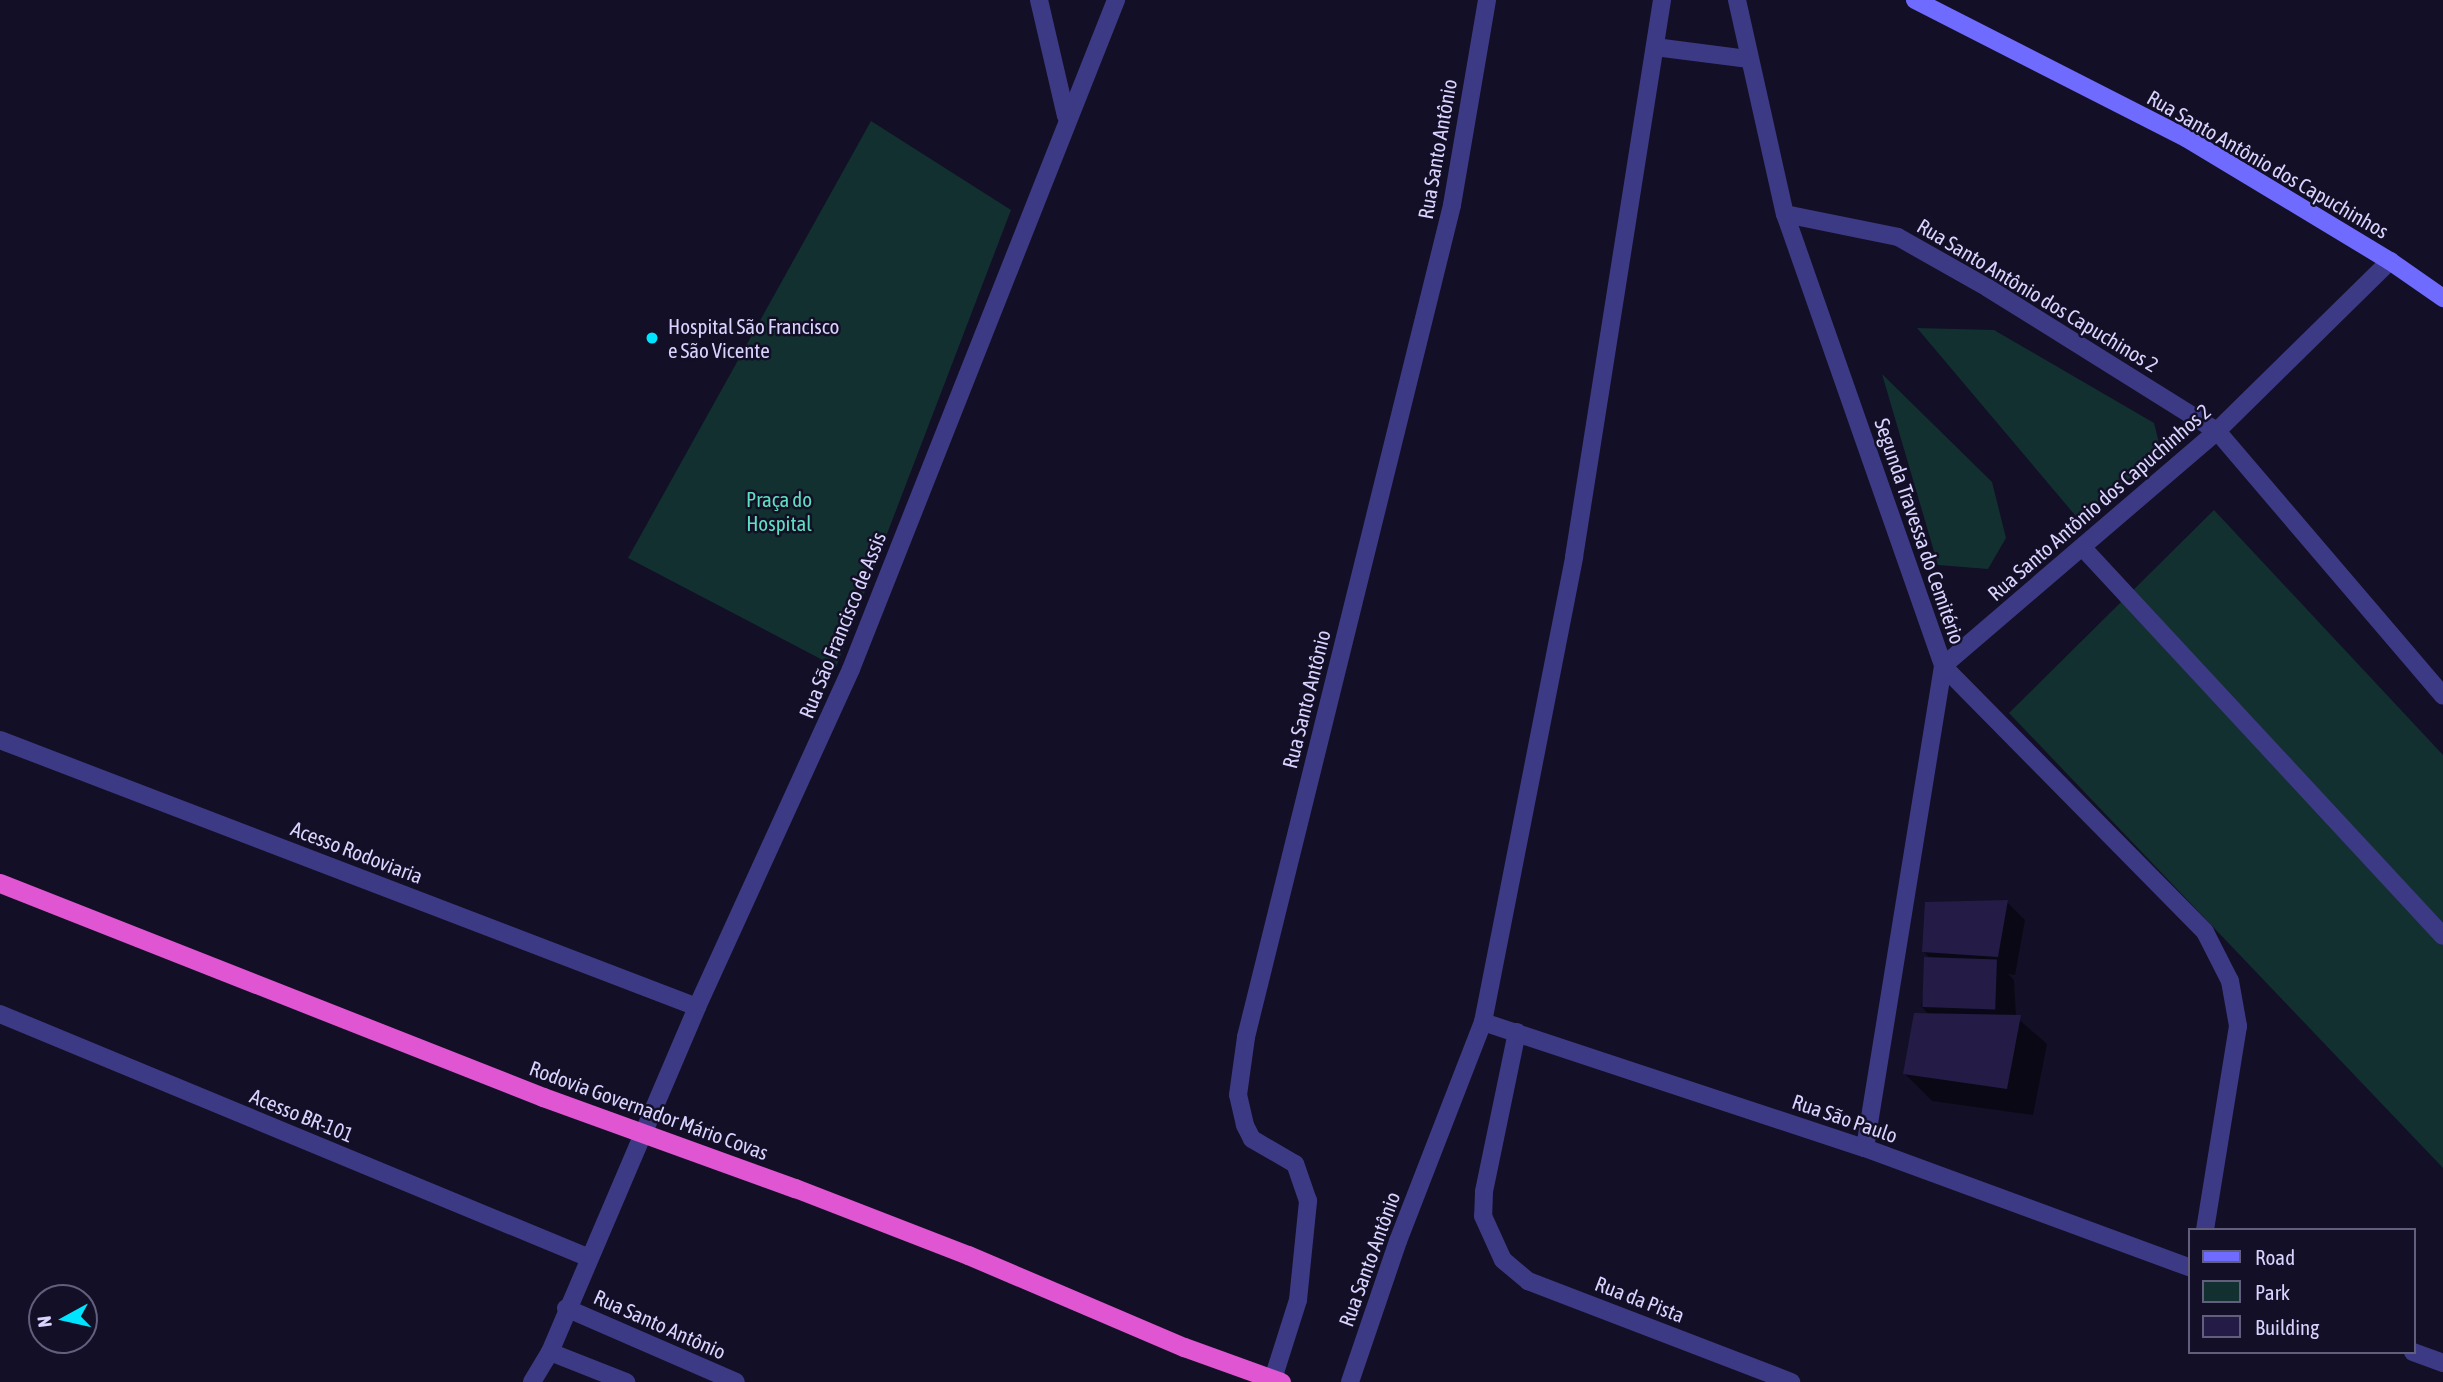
<!DOCTYPE html>
<meta charset="utf-8">
<style>
body{margin:0}
#map{position:relative;width:2443px;height:1382px;overflow:hidden;background:#130f26;font-family:"Asap Condensed",sans-serif}
div>[style]{position:absolute}
.green>*{inset:0;background:#12302f}
.shadow>*{inset:0;background:#0007}
.building>*{inset:0;background:#241b47;transform-origin:0 0}
.service>*{height:18px;margin:-9px;padding:0 9px;transform-origin:9px;border-radius:9px;background:#3d3a85}
.minor>*{height:18px;margin:-9px;padding:0 9px;transform-origin:9px;border-radius:9px;background:#3d3a85}
.tertiary>*{height:18px;margin:-9px;padding:0 9px;transform-origin:9px;border-radius:9px;background:#3d3a85}
.secondary>*{height:18px;margin:-9px;padding:0 9px;transform-origin:9px;border-radius:9px;background:#6f6bff}
.trunk>*{height:19px;margin:-9.5px;padding:0 9.5px;transform-origin:9.5px;border-radius:9.5px;background:#e055d1}
.trunk-bridge>*{height:19px;margin:-9.5px;padding:0 9.5px;transform-origin:9.5px;border-radius:9.5px;background:#e055d1}
.dots>*{width:19px;height:19px;translate:-50% -50%;box-sizing:border-box;border:4px solid #130f26;border-radius:50%}
span{translate:-50% -50%;white-space:nowrap;text-align:center;line-height:1.15;-webkit-text-stroke:5px #130f26;paint-order:stroke}
.street-label{font-size:21px;color:#d9d4ff}
.poi-label{font-size:21px;color:#d9d4ff}
.left{translate:0 -50%;text-align:left}
.park-label{font-size:21px;color:#5fe0c0}
.legend{position:absolute;left:2188px;top:1228px;width:228px;height:126px;box-sizing:border-box;background:#130f26;border:2px solid #625e7d;margin:0;padding:9px 12px;list-style:none;font-size:21px;color:#d9d4ff}
.legend li{display:flex;align-items:center;gap:14px;height:35px}
.legend b{width:35px;border:2px solid #625e7d}
.north{position:absolute;left:28px;top:1284px;width:70px;height:70px;box-sizing:border-box;background:#130f26;border:2px solid #625e7d;border-radius:50%;rotate:262deg;font-size:19px;font-weight:700;line-height:28px;text-align:center;color:#d9d4ff}
.north::after{content:'';display:block;margin:auto;width:24px;height:32px;background:#00e5ff;clip-path:polygon(50% 0,100% 100%,50% 72%,0 100%)}
</style>
<div id="map">
<div class="green">
<div style="clip-path:polygon(871px 121px,1011px 210px,836px 667px,628px 558px)"></div>
<div style="clip-path:polygon(1917px 328px,1994px 330px,2154px 423px,2161px 451px,2080px 521px)"></div>
<div style="clip-path:polygon(1882px 374px,1992px 482px,2006px 538px,1988px 569px,1938px 565px)"></div>
<div style="clip-path:polygon(2214px 510px,2443px 755px,2443px 1168px,2009px 713px)"></div>
</div>
<div class="shadow">
<div style="clip-path:polygon(2007px 902px,2025px 920px,2015px 975px,2008px 974px,2014px 980px,2016px 1017px,2047px 1044px,2033px 1115px,1932px 1101px,1905px 1074px,1929px 1015px,1921px 1006px,1931px 959px,1924px 952px)"></div>
</div>
<div class="building">
<div style="clip-path:polygon(2008px 900px,1998px 957px,1922px 952px,1925px 902px)"></div>
<div style="left:1924px;top:957px;width:73px;height:50px;rotate:2deg"></div>
<div style="clip-path:polygon(1914px 1013px,2021px 1015px,2007px 1089px,1903px 1074px)"></div>
</div>
<div class="service">
<div style="left:1039px;top:0;width:119px;rotate:76.9deg"></div>
<div style="left:2083px;top:548px;width:529px;rotate:47.14deg"></div>
</div>
<div class="minor">
<div style="left:1737px;top:0;width:219px;rotate:77.4deg"></div>
<div style="left:1785px;top:214px;width:479px;rotate:70.7deg"></div>
<div style="left:1943px;top:666px;width:373px;rotate:45.4deg"></div>
<div style="left:2205px;top:932px;width:55px;rotate:63deg"></div>
<div style="left:2230px;top:981px;width:46px;rotate:79.9deg"></div>
<div style="left:2238px;top:1026px;width:207px;rotate:99.2deg"></div>
<div style="left:1655px;top:47px;width:95px;rotate:7.3deg"></div>
<div style="left:1785px;top:214px;width:115px;rotate:11.5deg"></div>
<div style="left:1898px;top:237px;width:103px;rotate:29.5deg"></div>
<div style="left:1988px;top:288px;width:270px;rotate:32deg"></div>
<div style="left:2217px;top:431px;width:348px;rotate:49.5deg"></div>
<div style="left:0;top:740px;width:746px;rotate:20.96deg"></div>
<div style="left:0;top:1014px;width:635px;rotate:22.49deg"></div>
<div style="left:1483px;top:1022px;width:402px;rotate:18.3deg"></div>
<div style="left:1865px;top:1148px;width:345px;rotate:20.2deg"></div>
<div style="left:1517px;top:1032px;width:163px;rotate:101.7deg"></div>
<div style="left:1484px;top:1192px;width:24px;rotate:92deg"></div>
<div style="left:1483px;top:1216px;width:48px;rotate:65.6deg"></div>
<div style="left:1503px;top:1260px;width:33px;rotate:40deg"></div>
<div style="left:1528px;top:1281px;width:282px;rotate:21deg"></div>
<div style="left:1865px;top:1148px;width:488px;rotate:-80.8deg"></div>
<div style="left:1943px;top:666px;width:361px;rotate:-40.6deg"></div>
<div style="left:2217px;top:431px;width:243px;rotate:-44.5deg"></div>
<div style="left:566px;top:1308px;width:185px;rotate:23.5deg"></div>
<div style="left:550px;top:1352px;width:82px;rotate:21.5deg"></div>
<div style="left:2413px;top:1352px;width:32px;rotate:20deg"></div>
<div style="left:1272px;top:1382px;width:86px;rotate:-72.4deg"></div>
<div style="left:1298px;top:1300px;width:100px;rotate:-84.2deg"></div>
<div style="left:1308px;top:1201px;width:39px;rotate:-109deg"></div>
<div style="left:1295px;top:1164px;width:50px;rotate:-149.8deg"></div>
<div style="left:1252px;top:1139px;width:16px;rotate:-117deg"></div>
<div style="left:1245px;top:1125px;width:31px;rotate:-103deg"></div>
<div style="left:1238px;top:1095px;width:59px;rotate:-82.1deg"></div>
<div style="left:1246px;top:1037px;width:857px;rotate:-76.09deg"></div>
<div style="left:1452px;top:205px;width:208px;rotate:-80.3deg"></div>
<div style="left:1350px;top:1382px;width:149px;rotate:-71.2deg"></div>
<div style="left:1398px;top:1241px;width:235px;rotate:-68.8deg"></div>
<div style="left:1483px;top:1022px;width:474px;rotate:-78.9deg"></div>
<div style="left:1574px;top:557px;width:564px;rotate:-81.02deg"></div>
</div>
<div class="tertiary">
<div style="left:532px;top:1382px;width:35px;rotate:-59deg"></div>
<div style="left:550px;top:1352px;width:375px;rotate:-66.9deg"></div>
<div style="left:697px;top:1007px;width:371px;rotate:-65.5deg"></div>
<div style="left:851px;top:669px;width:720px;rotate:-68.39deg"></div>
</div>
<div class="secondary">
<div style="left:1915px;top:0;width:304px;rotate:27deg"></div>
<div style="left:2186px;top:138px;width:238px;rotate:31.1deg"></div>
<div style="left:2390px;top:261px;width:65px;rotate:34.9deg"></div>
</div>
<div class="trunk">
<div style="left:0;top:883px;width:584px;rotate:21.51deg"></div>
<div style="left:795px;top:1188px;width:186px;rotate:21.2deg"></div>
<div style="left:968px;top:1255px;width:235px;rotate:23.1deg"></div>
</div>
<div class="trunk-bridge">
<div style="left:543px;top:1097px;width:268px;rotate:19.9deg"></div>
<div style="left:1184px;top:1347px;width:103px;rotate:19.8deg"></div>
</div>
<div class="dots">
<div style="left:652px;top:338px;background:#00e5ff"></div>
</div>
<div class="street-label">
<span style="left:1437px;top:149px;rotate:-80deg">Rua Santo Antônio</span>
<span style="left:2268px;top:164px;rotate:30deg">Rua Santo Antônio dos Capuchinhos</span>
<span style="left:2038px;top:295px;rotate:31deg">Rua Santo Antônio dos Capuchinos 2</span>
<span style="left:2099px;top:502px;rotate:-41deg">Rua Santo Antônio dos Capuchinhos 2</span>
<span style="left:1920px;top:531px;rotate:71deg">Segunda Travessa do Cemitério</span>
<span style="left:842px;top:625px;rotate:-68deg">Rua São Francisco de Assis</span>
<span style="left:1306px;top:699px;rotate:-76deg">Rua Santo Antônio</span>
<span style="left:357px;top:852px;rotate:21deg">Acesso Rodoviaria</span>
<span style="left:649px;top:1110px;rotate:20deg">Rodovia Governador Mário Covas</span>
<span style="left:302px;top:1115px;rotate:22deg">Acesso BR-101</span>
<span style="left:1845px;top:1118px;rotate:19deg">Rua São Paulo</span>
<span style="left:1369px;top:1259px;rotate:-70deg">Rua Santo Antônio</span>
<span style="left:1640px;top:1299px;rotate:21deg">Rua da Pista</span>
<span style="left:660px;top:1324px;rotate:24deg">Rua Santo Antônio</span>
</div>
<div class="poi-label">
<span class="left" style="left:668px;top:338px">Hospital São Francisco<br>e São Vicente</span>
</div>
<div class="park-label">
<span style="left:779px;top:511px">Praça do<br>Hospital</span>
</div>
<ul class="legend">
<li><b style="height:9px;background:#6f6bff"></b>Road</li>
<li><b style="height:19px;background:#12302f"></b>Park</li>
<li><b style="height:19px;background:#241b47"></b>Building</li>
</ul>
<div class="north">N</div>
</div>
